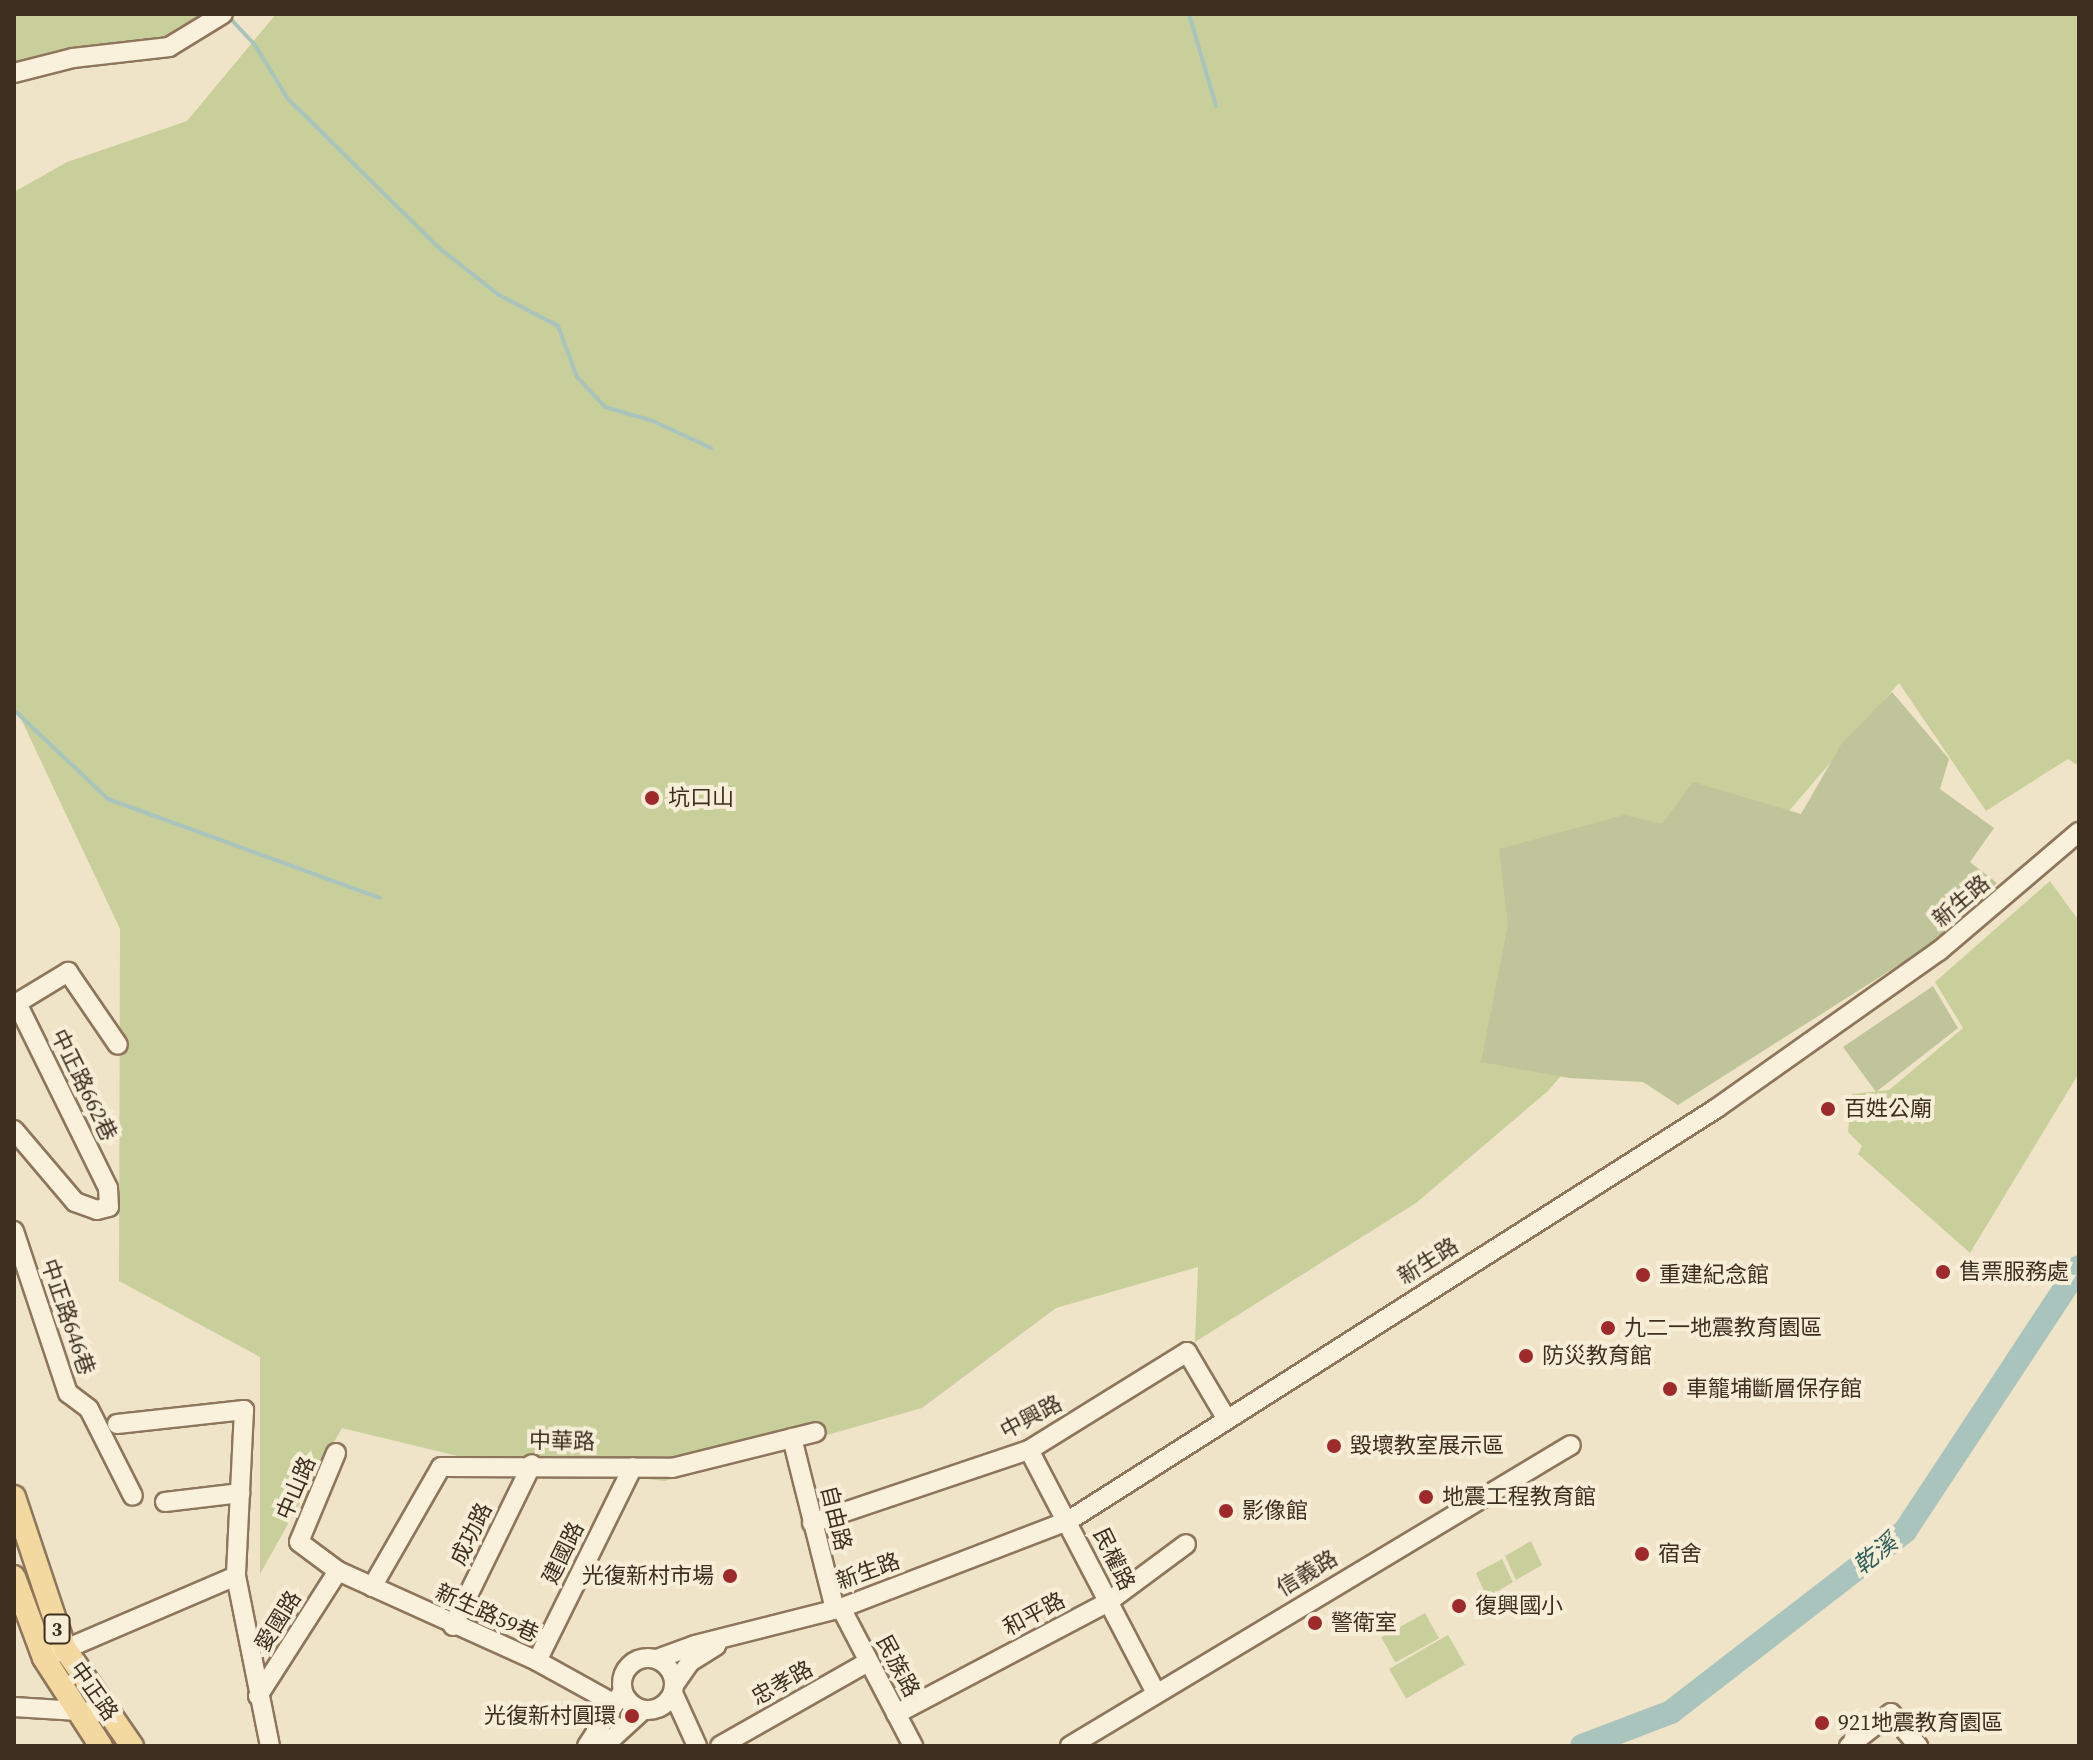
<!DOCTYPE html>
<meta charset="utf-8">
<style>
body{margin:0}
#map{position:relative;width:2093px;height:1760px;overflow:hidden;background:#f0e4c8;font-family:"Source Serif 4","Noto Sans TC",serif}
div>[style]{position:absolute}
.green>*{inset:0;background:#c9cf9b;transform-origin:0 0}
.cemetery>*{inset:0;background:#bfc49a}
.stream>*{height:4px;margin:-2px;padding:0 2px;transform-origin:2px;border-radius:2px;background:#a9c4bc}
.river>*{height:24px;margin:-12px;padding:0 12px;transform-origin:12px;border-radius:12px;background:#a9c4bc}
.roads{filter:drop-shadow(2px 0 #8d765c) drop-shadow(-2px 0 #8d765c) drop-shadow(0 2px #8d765c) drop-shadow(0 -2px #8d765c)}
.minor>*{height:18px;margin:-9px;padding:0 9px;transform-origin:9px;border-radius:9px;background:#faf1dc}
.minor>.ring{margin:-9px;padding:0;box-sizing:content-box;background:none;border:18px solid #faf1dc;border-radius:50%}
.major>*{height:22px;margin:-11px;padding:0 11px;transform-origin:11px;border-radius:11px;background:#f3d9a0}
.dots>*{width:22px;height:22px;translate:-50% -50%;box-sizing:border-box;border:4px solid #f7eed8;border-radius:50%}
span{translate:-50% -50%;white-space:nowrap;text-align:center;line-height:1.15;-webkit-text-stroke:8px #f7eed8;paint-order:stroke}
.shield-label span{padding:2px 6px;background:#f7eed8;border:2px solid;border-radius:6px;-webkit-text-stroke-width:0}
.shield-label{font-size:20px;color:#3d2e20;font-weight:700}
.poi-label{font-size:22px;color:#3d2e20}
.left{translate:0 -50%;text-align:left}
.right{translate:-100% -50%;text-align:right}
.street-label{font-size:22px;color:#3d2e20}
.water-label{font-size:24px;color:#2f5d5a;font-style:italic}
.frame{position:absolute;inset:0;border:16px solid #3d2e20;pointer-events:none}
</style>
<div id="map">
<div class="green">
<div style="clip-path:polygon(14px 14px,211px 14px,174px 37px,14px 63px)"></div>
<div style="clip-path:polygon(276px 14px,2079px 14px,2079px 766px,2068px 759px,1986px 811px,1899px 683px,1548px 1091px,1416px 1203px,1195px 1342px,1198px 1267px,1056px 1308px,922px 1408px,665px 1481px,478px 1461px,342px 1428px,260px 1574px,260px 1357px,119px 1281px,120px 929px,14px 704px,14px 192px,67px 162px,187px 121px)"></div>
<div style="clip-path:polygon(2050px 881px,2079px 921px,2079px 1073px,1970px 1253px,1858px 1154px,1862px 1146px,1848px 1132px,1852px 1094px,1889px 1090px,1963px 1028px,1935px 982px)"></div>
<div style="clip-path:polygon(1531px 1541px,1542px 1565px,1516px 1580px,1505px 1556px)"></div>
<div style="clip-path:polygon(1502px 1559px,1513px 1582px,1487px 1598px,1476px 1573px)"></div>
<div style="left:1425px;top:1613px;width:29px;height:50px;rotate:61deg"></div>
<div style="left:1448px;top:1635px;width:34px;height:68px;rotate:60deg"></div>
</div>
<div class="cemetery">
<div style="clip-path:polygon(1892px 692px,1949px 759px,1940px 789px,1994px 828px,1970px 862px,1997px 883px,1927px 947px,1678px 1105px,1643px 1082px,1569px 1078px,1481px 1062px,1508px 925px,1499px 849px,1624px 815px,1662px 824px,1693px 782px,1801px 814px,1842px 743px)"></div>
<div style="clip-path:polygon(1933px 986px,1958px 1028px,1876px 1092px,1843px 1047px)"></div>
</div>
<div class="stream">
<div style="left:1189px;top:14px;width:96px;rotate:73.6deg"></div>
<div style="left:227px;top:15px;width:41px;rotate:47deg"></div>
<div style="left:255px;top:45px;width:63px;rotate:58.6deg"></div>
<div style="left:288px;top:99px;width:212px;rotate:44.6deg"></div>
<div style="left:439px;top:248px;width:76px;rotate:38.1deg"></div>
<div style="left:499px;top:295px;width:67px;rotate:27.7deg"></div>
<div style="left:558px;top:326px;width:54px;rotate:69.6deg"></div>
<div style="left:577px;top:377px;width:41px;rotate:47deg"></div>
<div style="left:605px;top:407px;width:50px;rotate:16.3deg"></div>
<div style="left:653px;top:421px;width:64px;rotate:25deg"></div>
<div style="left:14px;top:710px;width:129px;rotate:43.4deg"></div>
<div style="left:108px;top:799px;width:289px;rotate:20deg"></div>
</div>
<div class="river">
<div style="left:1582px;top:1746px;width:95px;rotate:-20.9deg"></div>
<div style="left:1671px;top:1712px;width:296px;rotate:-37.7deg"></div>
<div style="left:1905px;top:1531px;width:316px;rotate:-56.6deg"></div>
</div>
<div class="roads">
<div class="minor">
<div style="left:14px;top:73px;width:61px;rotate:-14.3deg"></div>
<div style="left:73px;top:58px;width:97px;rotate:-6.5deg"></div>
<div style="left:169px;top:47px;width:63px;rotate:-31.4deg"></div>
<div style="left:14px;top:1130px;width:94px;rotate:49.7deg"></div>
<div style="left:75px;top:1202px;width:23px;rotate:20deg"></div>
<div style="left:97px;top:1210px;width:12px;rotate:-14deg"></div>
<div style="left:109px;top:1207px;width:19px;rotate:-93deg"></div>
<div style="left:108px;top:1188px;width:206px;rotate:-116.2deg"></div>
<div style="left:17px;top:1003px;width:60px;rotate:-31.3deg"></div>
<div style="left:68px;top:972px;width:88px;rotate:55.6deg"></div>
<div style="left:14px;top:1231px;width:171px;rotate:71.6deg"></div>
<div style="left:68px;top:1393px;width:26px;rotate:37deg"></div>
<div style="left:89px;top:1409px;width:97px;rotate:63.2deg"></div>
<div style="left:117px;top:1424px;width:128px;rotate:-6.3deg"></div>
<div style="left:244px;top:1410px;width:166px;rotate:92.8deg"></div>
<div style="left:236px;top:1576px;width:173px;rotate:78.7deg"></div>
<div style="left:792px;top:1438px;width:176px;rotate:75.9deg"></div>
<div style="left:1029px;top:1450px;width:272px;rotate:62.4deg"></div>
<div style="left:336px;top:1453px;width:96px;rotate:112.6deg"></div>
<div style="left:299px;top:1542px;width:49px;rotate:36.6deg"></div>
<div style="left:338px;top:1571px;width:218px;rotate:24.3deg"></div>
<div style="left:537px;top:1661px;width:87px;rotate:28.9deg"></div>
<div style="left:165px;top:1502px;width:76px;rotate:-6.8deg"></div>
<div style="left:812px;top:1523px;width:229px;rotate:-18.6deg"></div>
<div style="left:1029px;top:1450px;width:186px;rotate:-31.8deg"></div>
<div style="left:1187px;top:1352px;width:77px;rotate:59.4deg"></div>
<div style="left:372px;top:1587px;width:138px;rotate:-60.1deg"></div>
<div style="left:441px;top:1467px;width:231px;rotate:0.2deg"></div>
<div style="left:672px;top:1468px;width:148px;rotate:-14deg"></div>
<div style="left:841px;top:1608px;width:156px;rotate:62.4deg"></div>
<div style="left:453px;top:1626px;width:180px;rotate:-64deg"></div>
<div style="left:54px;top:1654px;width:198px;rotate:-23.2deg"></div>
<div class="ring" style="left:622px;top:1658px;width:34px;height:34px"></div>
<div style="left:657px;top:1659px;width:40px;rotate:-20.2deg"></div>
<div style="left:695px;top:1645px;width:151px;rotate:-14.2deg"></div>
<div style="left:841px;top:1608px;width:243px;rotate:-21deg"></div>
<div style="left:1068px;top:1521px;width:769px;rotate:-32.47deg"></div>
<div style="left:1717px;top:1108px;width:272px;rotate:-35.3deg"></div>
<div style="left:1939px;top:951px;width:184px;rotate:-40.4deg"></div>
<div style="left:537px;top:1661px;width:216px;rotate:-63.7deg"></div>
<div style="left:674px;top:1685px;width:28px;rotate:-55deg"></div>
<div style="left:690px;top:1662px;width:31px;rotate:-32deg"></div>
<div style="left:673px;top:1693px;width:58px;rotate:65.6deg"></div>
<div style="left:258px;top:1696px;width:148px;rotate:-57.4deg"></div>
<div style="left:14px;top:1707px;width:96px;rotate:3.6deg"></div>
<div style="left:896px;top:1714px;width:240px;rotate:-27.8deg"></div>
<div style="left:1108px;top:1602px;width:97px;rotate:-36.6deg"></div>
<div style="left:587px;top:1746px;width:62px;rotate:-56.8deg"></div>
<div style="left:604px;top:1746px;width:53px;rotate:-42.7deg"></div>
<div style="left:720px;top:1746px;width:170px;rotate:-29.6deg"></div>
<div style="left:1070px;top:1746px;width:584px;rotate:-31deg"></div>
<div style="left:1849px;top:1746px;width:53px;rotate:-38.2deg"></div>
<div style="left:1891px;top:1713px;width:43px;rotate:50.7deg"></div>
</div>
<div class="major">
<div style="left:14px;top:1497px;width:160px;rotate:71.5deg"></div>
<div style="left:65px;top:1649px;width:118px;rotate:55.4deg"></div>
<div style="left:14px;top:1577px;width:86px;rotate:69.7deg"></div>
<div style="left:44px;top:1658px;width:105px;rotate:57.1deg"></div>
</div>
</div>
<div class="dots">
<div style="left:652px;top:798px;background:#9e2a2b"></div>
<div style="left:1828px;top:1109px;background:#9e2a2b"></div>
<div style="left:1943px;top:1272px;background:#9e2a2b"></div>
<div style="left:1643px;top:1275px;background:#9e2a2b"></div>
<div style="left:1608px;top:1328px;background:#9e2a2b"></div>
<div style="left:1526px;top:1356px;background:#9e2a2b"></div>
<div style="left:1670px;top:1389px;background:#9e2a2b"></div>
<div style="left:1334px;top:1446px;background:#9e2a2b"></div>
<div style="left:1426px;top:1497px;background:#9e2a2b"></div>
<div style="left:1226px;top:1511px;background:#9e2a2b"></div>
<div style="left:1642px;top:1554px;background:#9e2a2b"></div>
<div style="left:730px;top:1576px;background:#9e2a2b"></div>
<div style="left:1459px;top:1606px;background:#9e2a2b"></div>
<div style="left:1315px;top:1623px;background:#9e2a2b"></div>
<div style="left:632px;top:1716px;background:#9e2a2b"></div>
<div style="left:1822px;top:1723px;background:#9e2a2b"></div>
</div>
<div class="shield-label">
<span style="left:57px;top:1629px">3</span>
</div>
<div class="poi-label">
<span class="left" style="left:668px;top:798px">坑口山</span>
<span class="left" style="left:1844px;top:1109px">百姓公廟</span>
<span class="left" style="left:1959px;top:1272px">售票服務處</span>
<span class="left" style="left:1659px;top:1275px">重建紀念館</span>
<span class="left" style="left:1624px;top:1328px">九二一地震教育園區</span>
<span class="left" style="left:1542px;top:1356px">防災教育館</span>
<span class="left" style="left:1686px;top:1389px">車籠埔斷層保存館</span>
<span class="left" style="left:1350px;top:1446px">毀壞教室展示區</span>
<span class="left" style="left:1442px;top:1497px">地震工程教育館</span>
<span class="left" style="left:1242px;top:1511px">影像館</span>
<span class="left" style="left:1658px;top:1554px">宿舍</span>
<span class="right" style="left:714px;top:1576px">光復新村市場</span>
<span class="left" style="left:1475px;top:1606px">復興國小</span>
<span class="left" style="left:1331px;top:1623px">警衛室</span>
<span class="right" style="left:616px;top:1716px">光復新村圓環</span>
<span class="left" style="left:1838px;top:1723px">921地震教育園區</span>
</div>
<div class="street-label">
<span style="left:1961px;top:901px;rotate:-40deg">新生路</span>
<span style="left:84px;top:1085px;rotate:64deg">中正路662巷</span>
<span style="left:1428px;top:1261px;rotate:-32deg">新生路</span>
<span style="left:68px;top:1317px;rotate:71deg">中正路646巷</span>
<span style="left:1031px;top:1417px;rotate:-28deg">中興路</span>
<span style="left:562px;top:1441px;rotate:1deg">中華路</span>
<span style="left:296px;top:1488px;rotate:-67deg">中山路</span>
<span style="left:836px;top:1518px;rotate:76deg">自由路</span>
<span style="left:471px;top:1534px;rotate:-64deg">成功路</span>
<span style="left:563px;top:1553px;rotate:-64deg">建國路</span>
<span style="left:1114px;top:1559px;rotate:64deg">民權路</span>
<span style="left:868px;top:1571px;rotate:-20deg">新生路</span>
<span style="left:1307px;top:1573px;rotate:-31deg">信義路</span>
<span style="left:487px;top:1613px;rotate:24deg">新生路59巷</span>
<span style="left:1034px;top:1614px;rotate:-28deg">和平路</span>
<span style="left:278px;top:1621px;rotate:-58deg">愛國路</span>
<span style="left:898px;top:1666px;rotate:62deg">民族路</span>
<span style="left:782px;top:1683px;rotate:-29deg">忠孝路</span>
<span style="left:94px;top:1691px;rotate:55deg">中正路</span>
</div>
<div class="water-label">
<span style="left:1875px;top:1554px;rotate:-38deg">乾溪</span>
</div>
<div class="frame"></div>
</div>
